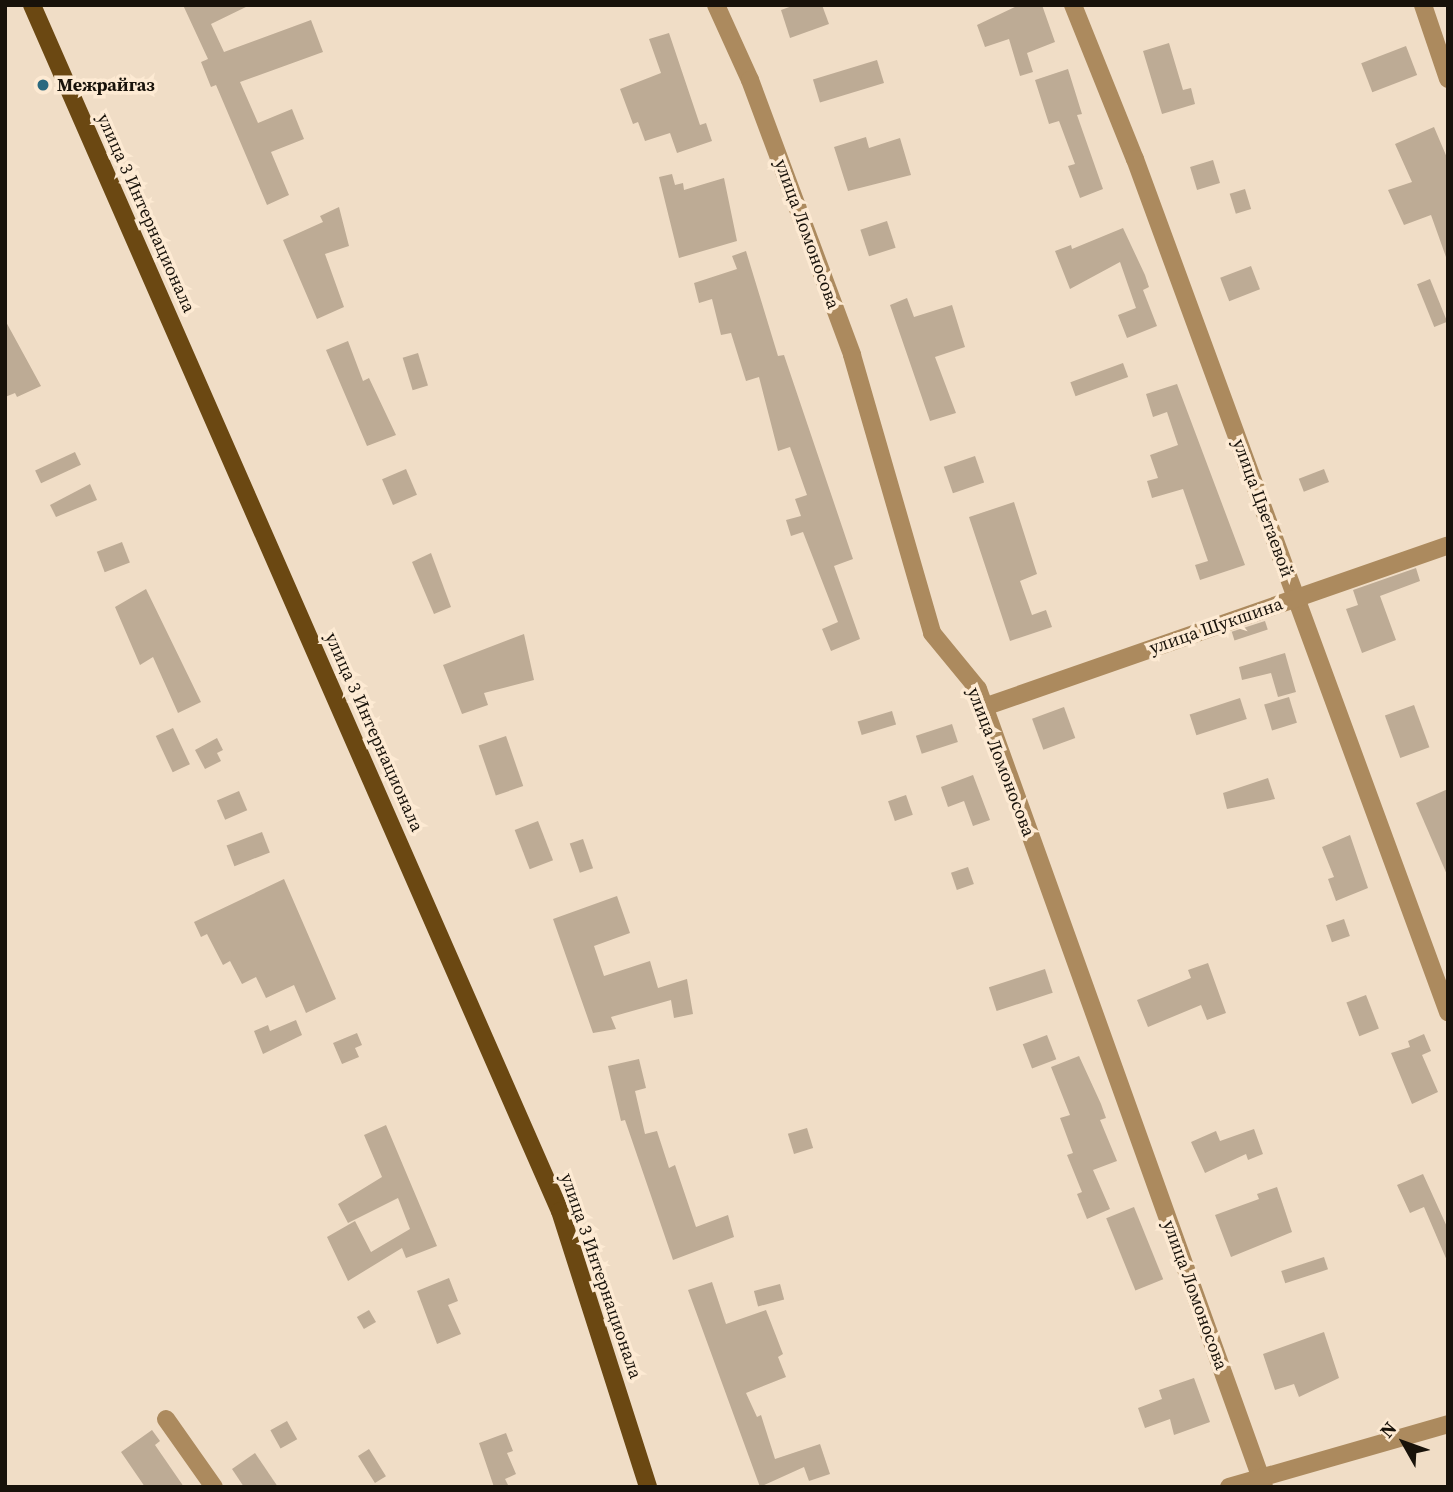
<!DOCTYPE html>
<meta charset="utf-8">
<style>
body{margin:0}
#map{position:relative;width:1453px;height:1492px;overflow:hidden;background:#f0ddc6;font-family:"Source Serif 4",serif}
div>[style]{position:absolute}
.building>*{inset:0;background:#bdab95;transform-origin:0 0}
.minor>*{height:18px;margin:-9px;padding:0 9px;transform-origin:9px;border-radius:9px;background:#ac8a5e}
.primary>*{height:18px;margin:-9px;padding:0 9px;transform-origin:9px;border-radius:9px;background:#6b4812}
.dots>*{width:19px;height:19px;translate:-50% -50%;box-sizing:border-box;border:4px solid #fdead3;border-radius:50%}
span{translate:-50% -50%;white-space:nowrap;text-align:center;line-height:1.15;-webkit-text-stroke:7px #fdead3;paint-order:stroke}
.poi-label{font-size:18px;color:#18120a;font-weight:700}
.left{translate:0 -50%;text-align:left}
.street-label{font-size:18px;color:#18120a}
.frame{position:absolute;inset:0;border:7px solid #18120a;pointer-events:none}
.north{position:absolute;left:1369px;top:1408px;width:70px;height:70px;-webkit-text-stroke:5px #fdead3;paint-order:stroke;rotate:310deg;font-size:19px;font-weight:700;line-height:28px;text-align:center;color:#18120a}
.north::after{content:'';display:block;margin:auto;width:24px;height:32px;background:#18120a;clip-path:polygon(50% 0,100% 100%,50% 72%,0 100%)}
</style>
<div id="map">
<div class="building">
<div style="clip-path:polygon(183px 5px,250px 5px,211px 24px,224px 52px,311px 20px,323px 52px,240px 82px,258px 123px,292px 109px,304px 139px,271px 152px,289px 195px,267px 205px,216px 85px,211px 87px,201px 62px,208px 59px)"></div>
<div style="clip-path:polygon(795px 5px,822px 5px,829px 24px,790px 38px,781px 10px)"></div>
<div style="clip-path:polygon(1019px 5px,1042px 5px,1055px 42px,1027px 53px,1033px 72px,1020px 76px,1009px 39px,985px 47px,977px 25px)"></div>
<div style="clip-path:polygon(669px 33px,700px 125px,706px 123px,712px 141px,677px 153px,670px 133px,645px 141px,638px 122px,633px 124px,620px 89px,661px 73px,649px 39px)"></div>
<div style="clip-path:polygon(1169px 43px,1183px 90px,1191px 88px,1195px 104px,1162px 114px,1143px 51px)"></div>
<div style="left:1406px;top:46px;width:31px;height:48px;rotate:69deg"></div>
<div style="left:877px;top:60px;width:24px;height:67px;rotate:73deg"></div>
<div style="clip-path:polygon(1068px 69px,1082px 114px,1077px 115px,1103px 189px,1080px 198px,1068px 166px,1075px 164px,1059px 121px,1049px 124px,1035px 80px)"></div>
<div style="clip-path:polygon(1434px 127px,1448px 160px,1446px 257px,1431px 215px,1404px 225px,1388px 190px,1412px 182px,1395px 144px)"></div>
<div style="clip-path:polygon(866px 137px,869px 148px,900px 138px,911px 175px,848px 191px,834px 147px)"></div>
<div style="left:1213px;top:160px;width:24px;height:24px;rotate:73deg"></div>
<div style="clip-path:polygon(672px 174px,675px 185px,683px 183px,684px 190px,724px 178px,737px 241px,679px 258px,659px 177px)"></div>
<div style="left:1245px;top:189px;width:21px;height:16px;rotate:73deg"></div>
<div style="clip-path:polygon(339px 207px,349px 246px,325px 254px,344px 307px,317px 319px,283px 240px,323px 222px,320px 216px)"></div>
<div style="left:887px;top:221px;width:28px;height:28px;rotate:72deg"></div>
<div style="clip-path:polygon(1123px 228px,1145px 275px,1149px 287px,1143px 290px,1157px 326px,1127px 338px,1118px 315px,1136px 308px,1120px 262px,1070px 289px,1055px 251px,1071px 245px,1072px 249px)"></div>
<div style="clip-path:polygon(746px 251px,778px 356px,784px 355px,853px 559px,834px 566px,860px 639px,831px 651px,822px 629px,838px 622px,803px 532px,791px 536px,786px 520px,801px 516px,795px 499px,807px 495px,790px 447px,778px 451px,759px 377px,746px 381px,731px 333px,721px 335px,712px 299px,699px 303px,694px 283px,737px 269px,732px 256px)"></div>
<div style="left:1251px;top:266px;width:25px;height:33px;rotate:69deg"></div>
<div style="left:1430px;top:279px;width:46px;height:14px;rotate:68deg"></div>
<div style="clip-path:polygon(907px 298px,914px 317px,952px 305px,965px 347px,935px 357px,956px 413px,930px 421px,890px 305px)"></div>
<div style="clip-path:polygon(5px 320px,41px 386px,17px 397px,15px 393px,5px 397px)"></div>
<div style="clip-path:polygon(348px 341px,363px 381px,369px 378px,396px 435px,367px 446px,326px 350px)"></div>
<div style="left:418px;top:353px;width:34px;height:16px;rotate:73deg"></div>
<div style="left:1123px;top:363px;width:15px;height:56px;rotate:70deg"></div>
<div style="clip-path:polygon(1177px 384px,1245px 565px,1200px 580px,1195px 565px,1208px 561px,1183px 489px,1152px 498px,1147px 481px,1158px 478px,1150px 455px,1178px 445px,1167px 412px,1153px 417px,1146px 394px)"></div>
<div style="left:75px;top:452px;width:14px;height:44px;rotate:65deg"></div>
<div style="left:975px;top:456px;width:28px;height:33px;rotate:71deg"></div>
<div style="left:406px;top:469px;width:28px;height:26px;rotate:67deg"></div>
<div style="left:1324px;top:469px;width:14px;height:27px;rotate:69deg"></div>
<div style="clip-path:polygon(90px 484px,97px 500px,56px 517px,50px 505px)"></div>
<div style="clip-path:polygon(1014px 502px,1037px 574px,1020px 581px,1032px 615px,1046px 610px,1052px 627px,1010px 641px,969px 517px)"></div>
<div style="left:122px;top:542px;width:22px;height:27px;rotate:69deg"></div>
<div style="clip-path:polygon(431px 553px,451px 607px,434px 614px,412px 562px)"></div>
<div style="clip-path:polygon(1416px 568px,1420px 581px,1380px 596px,1396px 640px,1362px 653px,1346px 609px,1358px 605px,1353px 590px)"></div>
<div style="clip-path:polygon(146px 589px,201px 702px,178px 713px,153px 657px,140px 665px,115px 607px)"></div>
<div style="left:1265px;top:621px;width:9px;height:35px;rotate:72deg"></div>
<div style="clip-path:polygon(524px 634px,534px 680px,484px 693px,488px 705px,462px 714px,443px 665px)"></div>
<div style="clip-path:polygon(1285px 653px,1296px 692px,1278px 697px,1271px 673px,1242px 680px,1239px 667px)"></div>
<div style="left:1289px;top:697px;width:27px;height:26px;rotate:73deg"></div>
<div style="left:1240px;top:698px;width:22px;height:53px;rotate:72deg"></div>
<div style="left:1414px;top:705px;width:45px;height:31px;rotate:70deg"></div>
<div style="left:1064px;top:707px;width:33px;height:34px;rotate:70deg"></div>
<div style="left:892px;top:711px;width:14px;height:36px;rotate:73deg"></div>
<div style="left:952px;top:724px;width:19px;height:38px;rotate:72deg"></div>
<div style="left:173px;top:728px;width:40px;height:19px;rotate:65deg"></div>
<div style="left:506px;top:736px;width:53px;height:29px;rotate:71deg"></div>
<div style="clip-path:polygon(217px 738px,223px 750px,217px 753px,221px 761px,205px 769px,195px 750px)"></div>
<div style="clip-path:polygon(973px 775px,990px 820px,973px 826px,964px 801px,948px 807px,941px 787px)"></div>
<div style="clip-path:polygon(1268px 778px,1275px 799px,1227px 809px,1223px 793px)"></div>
<div style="clip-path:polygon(1448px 789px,1448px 877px,1416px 803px)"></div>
<div style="left:239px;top:791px;width:21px;height:24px;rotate:67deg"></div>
<div style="left:906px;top:795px;width:21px;height:19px;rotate:71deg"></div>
<div style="left:538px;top:821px;width:42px;height:25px;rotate:69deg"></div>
<div style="left:262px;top:832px;width:22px;height:38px;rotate:69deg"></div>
<div style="clip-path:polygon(1350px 835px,1368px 888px,1336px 901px,1328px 879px,1334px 877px,1322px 847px)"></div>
<div style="left:583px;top:839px;width:31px;height:14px;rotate:71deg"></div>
<div style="left:968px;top:867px;width:18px;height:18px;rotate:71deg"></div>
<div style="clip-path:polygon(284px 879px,336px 999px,306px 1013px,294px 985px,266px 998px,256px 977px,242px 984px,230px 961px,223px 965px,207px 934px,201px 937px,194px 922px)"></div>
<div style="clip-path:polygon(617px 896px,630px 933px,594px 946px,604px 976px,650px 961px,658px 988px,687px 979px,693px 1014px,674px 1018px,671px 1000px,611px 1017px,616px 1029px,593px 1033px,553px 919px)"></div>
<div style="left:1344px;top:919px;width:18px;height:19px;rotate:71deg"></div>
<div style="clip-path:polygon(1208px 963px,1226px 1013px,1207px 1020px,1201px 1005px,1148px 1027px,1137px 1000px,1191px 978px,1188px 970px)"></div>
<div style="left:1045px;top:969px;width:25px;height:59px;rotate:72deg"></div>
<div style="left:1366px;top:995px;width:36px;height:21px;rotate:69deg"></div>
<div style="clip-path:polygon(296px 1020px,302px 1035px,263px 1054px,254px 1031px,268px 1025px,270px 1031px)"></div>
<div style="clip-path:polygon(357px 1033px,362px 1045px,355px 1048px,359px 1057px,342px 1064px,333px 1043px)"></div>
<div style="clip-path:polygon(1424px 1034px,1431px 1051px,1422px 1055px,1438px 1092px,1412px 1104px,1391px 1053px,1410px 1047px,1408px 1041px)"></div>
<div style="left:1047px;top:1035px;width:26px;height:26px;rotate:69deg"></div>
<div style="clip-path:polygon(1079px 1056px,1101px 1104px,1106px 1118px,1100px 1120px,1117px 1161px,1093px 1170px,1110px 1209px,1087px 1219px,1077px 1194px,1082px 1192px,1067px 1155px,1073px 1153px,1060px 1118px,1070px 1115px,1051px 1067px)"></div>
<div style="clip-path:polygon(639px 1059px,646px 1088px,635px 1091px,645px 1134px,657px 1131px,669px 1168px,675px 1165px,696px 1227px,728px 1215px,734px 1237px,673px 1260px,625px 1120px,621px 1121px,608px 1066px)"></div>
<div style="clip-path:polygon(386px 1125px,437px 1246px,406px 1258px,402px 1248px,348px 1281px,327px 1237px,355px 1221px,371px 1252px,410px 1229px,398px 1198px,348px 1223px,338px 1204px,382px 1177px,364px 1135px)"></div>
<div style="left:807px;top:1128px;width:21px;height:20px;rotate:73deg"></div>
<div style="clip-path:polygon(1254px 1129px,1263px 1154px,1248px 1160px,1246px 1154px,1205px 1173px,1191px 1142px,1216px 1131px,1220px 1141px)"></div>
<div style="clip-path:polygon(1423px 1174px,1448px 1229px,1448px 1263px,1424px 1207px,1410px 1213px,1397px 1185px)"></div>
<div style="clip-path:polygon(1277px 1187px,1292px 1232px,1231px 1257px,1215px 1215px,1259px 1199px,1257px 1194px)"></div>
<div style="left:1134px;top:1207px;width:78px;height:30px;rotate:68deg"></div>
<div style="left:1324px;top:1257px;width:13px;height:45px;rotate:72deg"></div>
<div style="clip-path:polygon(449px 1278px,458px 1301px,448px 1305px,461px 1334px,437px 1344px,417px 1291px)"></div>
<div style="clip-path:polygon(712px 1282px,726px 1324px,766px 1310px,783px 1354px,778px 1357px,786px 1377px,746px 1393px,757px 1417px,761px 1415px,775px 1459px,820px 1444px,830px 1474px,809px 1481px,804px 1467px,760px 1487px,688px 1290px)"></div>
<div style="left:780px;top:1284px;width:16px;height:27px;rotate:75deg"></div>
<div style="left:369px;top:1310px;width:14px;height:14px;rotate:60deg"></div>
<div style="clip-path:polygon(1324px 1332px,1339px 1378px,1299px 1397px,1294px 1384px,1275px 1390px,1263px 1354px)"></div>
<div style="clip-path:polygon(1194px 1378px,1210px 1422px,1174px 1435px,1170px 1419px,1145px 1428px,1138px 1408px,1162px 1399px,1159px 1390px)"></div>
<div style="left:287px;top:1421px;width:21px;height:19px;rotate:61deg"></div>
<div style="clip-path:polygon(152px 1430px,160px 1441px,155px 1445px,184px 1487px,145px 1487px,121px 1452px)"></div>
<div style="clip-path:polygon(506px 1433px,513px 1451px,507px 1453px,516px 1474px,505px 1479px,509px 1487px,494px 1487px,479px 1443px)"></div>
<div style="left:369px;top:1449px;width:32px;height:13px;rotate:58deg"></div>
<div style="clip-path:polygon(255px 1453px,278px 1487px,244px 1487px,232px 1469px)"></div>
</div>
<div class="minor">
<div style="left:716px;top:5px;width:82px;rotate:65.6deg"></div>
<div style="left:750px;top:80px;width:293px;rotate:69.6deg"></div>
<div style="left:852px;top:355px;width:289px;rotate:73.9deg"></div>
<div style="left:932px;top:633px;width:72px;rotate:50.6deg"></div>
<div style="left:978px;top:689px;width:848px;rotate:70.28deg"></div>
<div style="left:1073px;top:5px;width:166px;rotate:68.1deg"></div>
<div style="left:1135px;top:159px;width:909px;rotate:69.85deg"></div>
<div style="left:1423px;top:5px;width:78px;rotate:71.3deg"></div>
<div style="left:984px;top:707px;width:491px;rotate:-19.2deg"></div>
<div style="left:166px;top:1419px;width:83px;rotate:54.8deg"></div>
<div style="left:1229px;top:1487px;width:228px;rotate:-16deg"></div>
</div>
<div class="primary">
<div style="left:32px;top:5px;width:1317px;rotate:66.36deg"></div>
<div style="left:560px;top:1211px;width:290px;rotate:72.3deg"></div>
</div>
<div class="dots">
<div style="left:43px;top:85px;background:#2b697f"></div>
</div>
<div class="poi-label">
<span class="left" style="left:57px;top:85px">Межрайгаз</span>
</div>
<div class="street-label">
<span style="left:146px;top:213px;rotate:66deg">улица 3 Интернационала</span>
<span style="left:807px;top:234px;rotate:70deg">улица Ломоносова</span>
<span style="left:1263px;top:508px;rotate:70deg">улица Цветаевой</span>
<span style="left:1216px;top:626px;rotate:-19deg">улица Шукшина</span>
<span style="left:374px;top:732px;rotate:66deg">улица 3 Интернационала</span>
<span style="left:1001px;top:762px;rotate:69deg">улица Ломоносова</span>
<span style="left:601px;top:1276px;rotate:71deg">улица 3 Интернационала</span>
<span style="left:1195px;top:1295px;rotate:70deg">улица Ломоносова</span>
</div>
<div class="frame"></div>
<div class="north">N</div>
</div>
